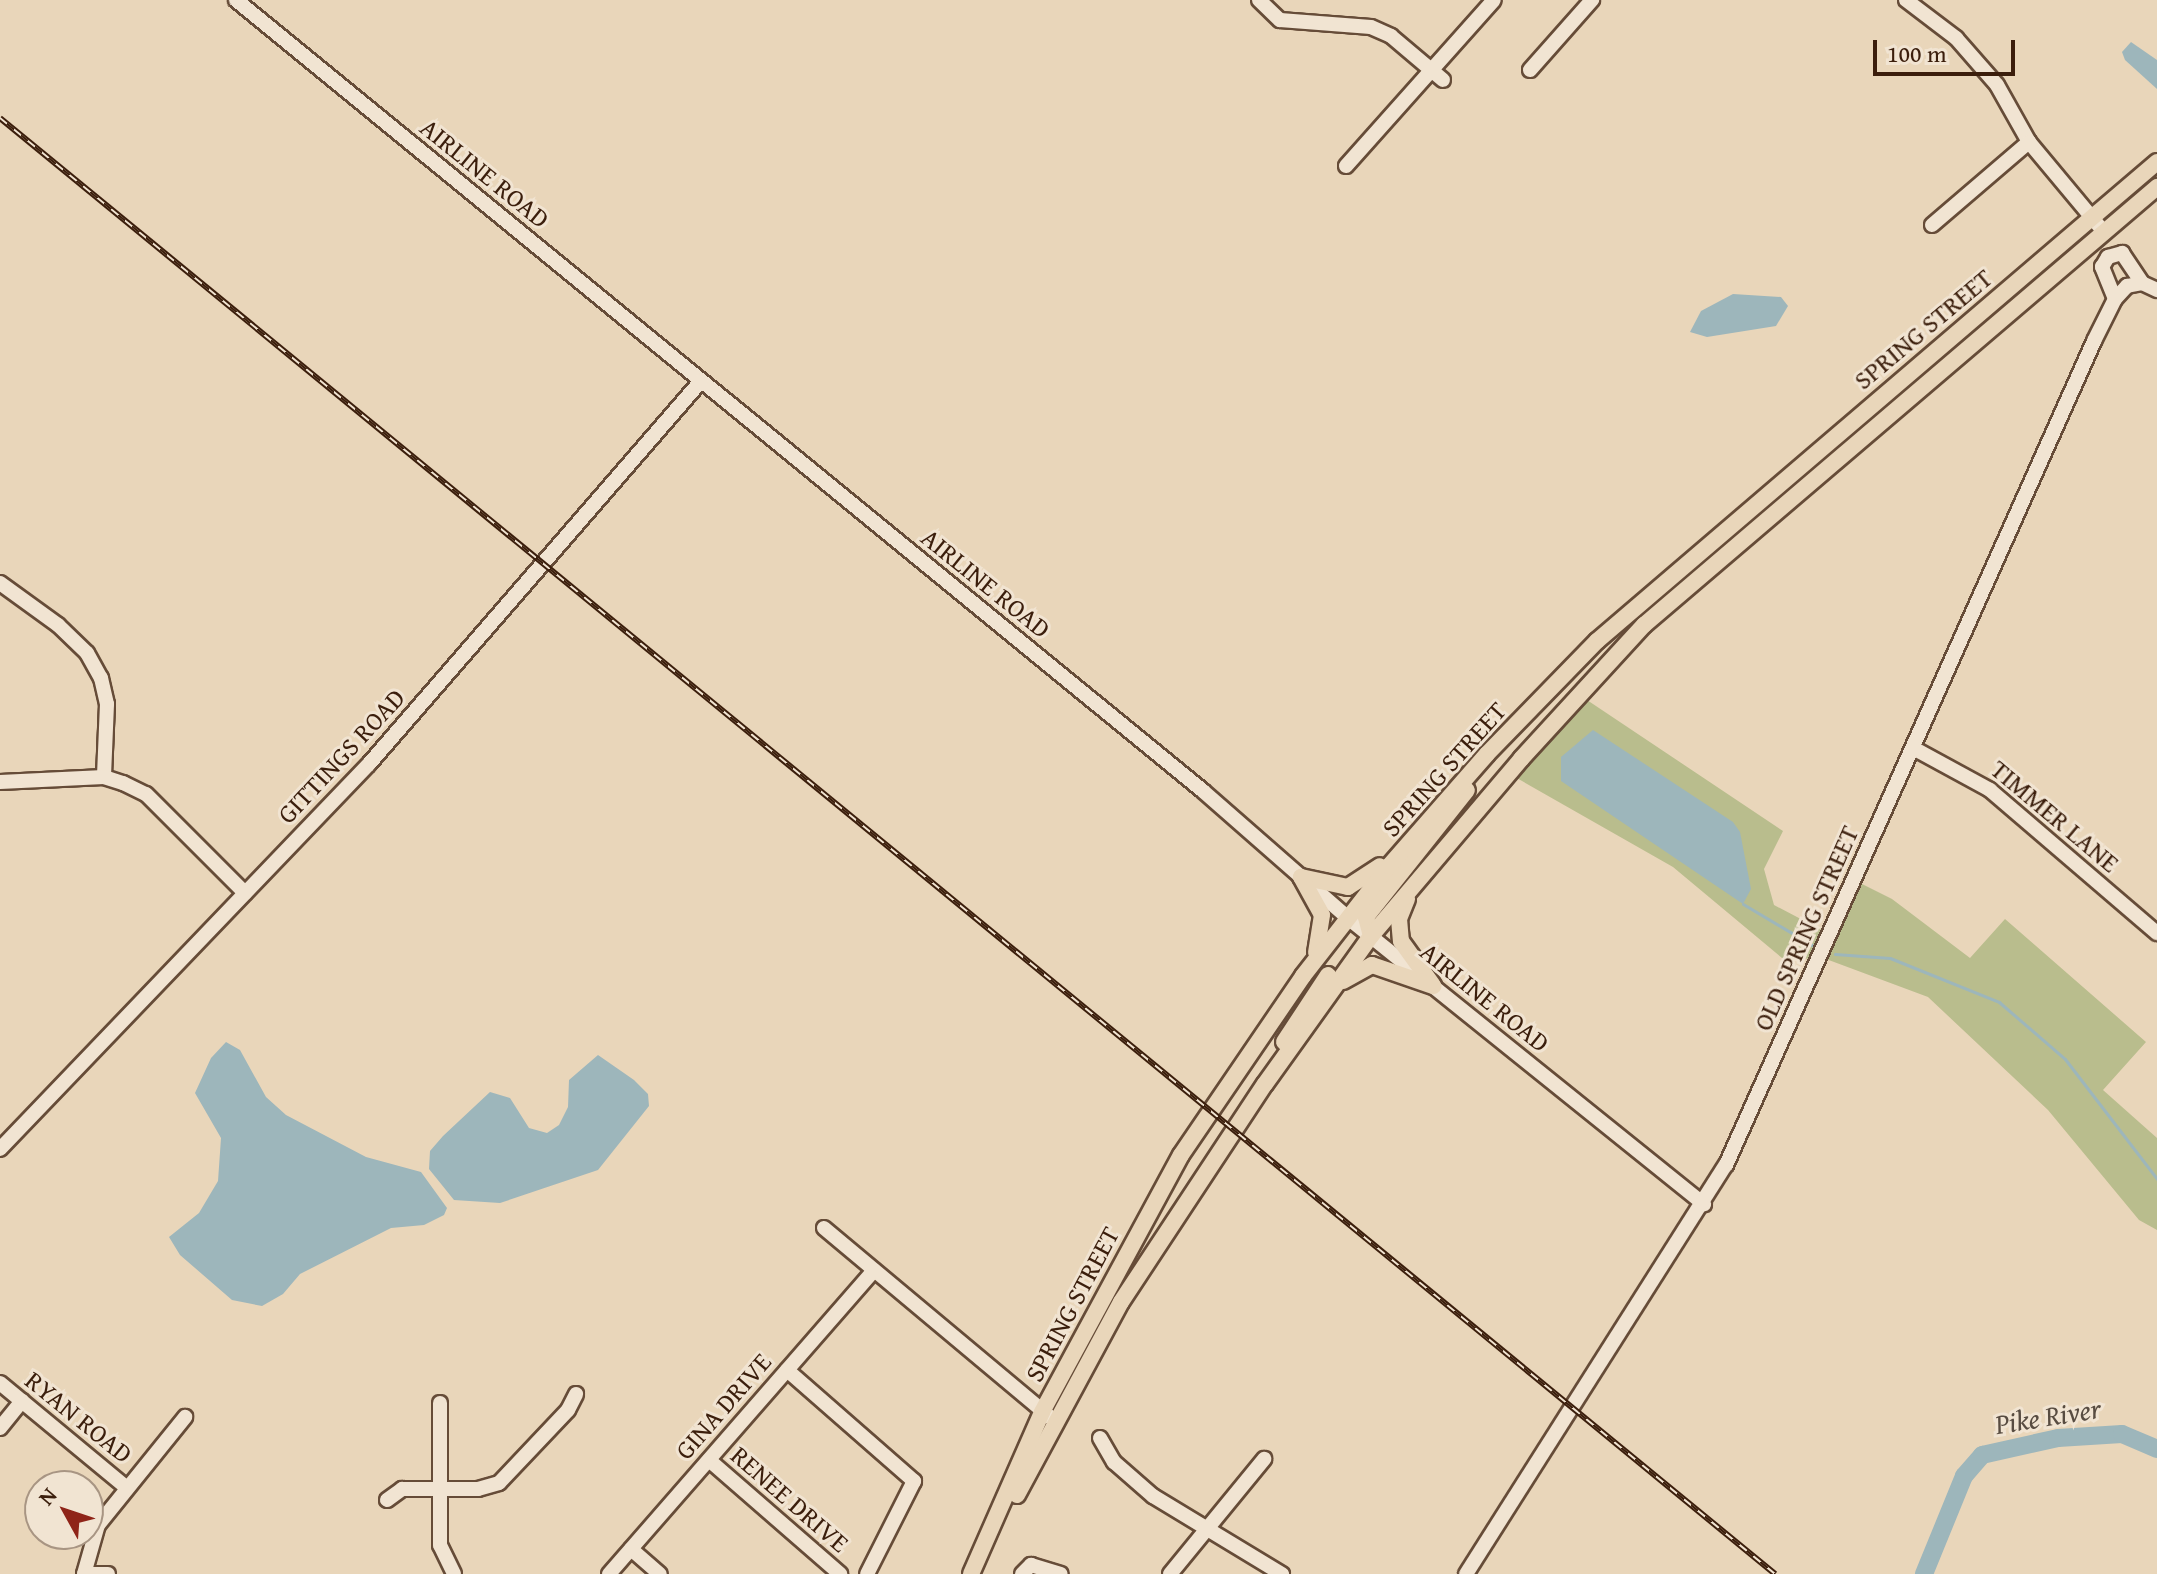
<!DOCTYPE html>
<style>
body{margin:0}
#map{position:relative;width:2157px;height:1574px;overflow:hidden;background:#e9d6ba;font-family:"Gentium Book Plus",serif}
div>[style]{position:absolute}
.green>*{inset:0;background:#b9bd8d}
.water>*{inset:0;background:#9db6bb}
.stream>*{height:3px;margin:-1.5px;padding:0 1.5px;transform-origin:1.5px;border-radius:1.5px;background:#9db6bb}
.river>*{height:18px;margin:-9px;padding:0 9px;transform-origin:9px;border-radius:9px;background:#9db6bb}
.roads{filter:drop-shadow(2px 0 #664c38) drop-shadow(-2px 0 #664c38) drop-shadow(0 2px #664c38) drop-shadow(0 -2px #664c38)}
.minor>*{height:14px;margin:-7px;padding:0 7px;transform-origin:7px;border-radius:7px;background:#f1e4d2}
.major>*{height:16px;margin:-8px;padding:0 8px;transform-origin:8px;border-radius:8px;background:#e9d6ba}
.rail>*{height:6px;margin-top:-3px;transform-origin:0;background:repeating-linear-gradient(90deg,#f1e4d2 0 9px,#3b1e0c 0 18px);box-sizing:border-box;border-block:2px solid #3b1e0c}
span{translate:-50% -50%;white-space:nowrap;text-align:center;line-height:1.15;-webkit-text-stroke:6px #f1e4d2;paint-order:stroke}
.street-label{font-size:26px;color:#3b1e0c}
.water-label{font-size:28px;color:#584c41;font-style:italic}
.north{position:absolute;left:24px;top:1470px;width:80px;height:80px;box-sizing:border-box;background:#f1e4d2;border:2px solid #a89583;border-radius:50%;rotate:310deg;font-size:22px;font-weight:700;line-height:32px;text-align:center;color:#3b1e0c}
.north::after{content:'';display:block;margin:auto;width:28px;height:36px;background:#8f2418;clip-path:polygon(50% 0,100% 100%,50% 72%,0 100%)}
.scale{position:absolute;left:1873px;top:40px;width:142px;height:36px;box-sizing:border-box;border:4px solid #3b1e0c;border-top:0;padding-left:10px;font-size:24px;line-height:28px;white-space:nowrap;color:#3b1e0c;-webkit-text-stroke:6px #f1e4d2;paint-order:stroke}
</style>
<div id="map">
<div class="green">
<div style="clip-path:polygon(1584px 698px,1783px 831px,1764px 869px,1774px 905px,1835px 937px,1860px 883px,1892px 899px,1970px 958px,2005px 919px,2146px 1042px,2103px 1090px,2157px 1138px,2157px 1230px,2139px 1220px,2048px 1110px,1928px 997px,1826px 959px,1782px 958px,1673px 867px,1515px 777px)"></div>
</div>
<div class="water">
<div style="clip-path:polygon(2131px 42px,2157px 60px,2157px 89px,2125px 60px,2122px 52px)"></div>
<div style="clip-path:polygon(1733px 294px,1781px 297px,1788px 306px,1776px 326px,1707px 337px,1690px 332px,1701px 311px)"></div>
<div style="clip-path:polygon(1593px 730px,1733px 822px,1740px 832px,1751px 889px,1743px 904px,1561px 781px,1561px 757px)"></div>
<div style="clip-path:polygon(226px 1042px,240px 1050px,266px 1097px,286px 1115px,366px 1157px,421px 1172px,447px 1208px,444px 1215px,424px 1225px,391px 1228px,300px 1274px,283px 1294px,262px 1306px,232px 1300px,180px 1255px,169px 1237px,199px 1213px,218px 1181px,221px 1138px,195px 1093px,211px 1058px)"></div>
<div style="clip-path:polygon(598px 1055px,634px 1080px,648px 1094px,649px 1106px,598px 1170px,500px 1203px,454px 1200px,429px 1169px,430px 1151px,443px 1136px,490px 1092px,510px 1098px,529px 1128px,547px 1133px,559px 1125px,568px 1107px,569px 1080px)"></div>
</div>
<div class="stream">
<div style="left:1743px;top:904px;width:80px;rotate:30.7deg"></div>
<div style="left:1835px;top:954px;width:55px;rotate:4.2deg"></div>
<div style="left:1890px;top:958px;width:118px;rotate:22deg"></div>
<div style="left:1999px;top:1002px;width:87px;rotate:40.8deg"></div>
<div style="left:2065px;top:1059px;width:151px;rotate:52.5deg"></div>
</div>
<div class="river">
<div style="left:1924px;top:1574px;width:106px;rotate:-67.8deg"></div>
<div style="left:1964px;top:1476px;width:28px;rotate:-49deg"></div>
<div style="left:1982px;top:1455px;width:78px;rotate:-12.6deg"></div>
<div style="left:2058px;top:1438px;width:64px;rotate:-3.6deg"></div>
<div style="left:2122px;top:1434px;width:38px;rotate:23deg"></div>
</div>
<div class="roads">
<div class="minor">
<div style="left:236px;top:0;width:1249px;rotate:39.28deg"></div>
<div style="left:1203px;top:791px;width:193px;rotate:41.2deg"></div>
<div style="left:1348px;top:918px;width:457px;rotate:38.8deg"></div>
<div style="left:1259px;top:0;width:29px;rotate:44deg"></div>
<div style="left:1280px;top:20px;width:91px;rotate:4.4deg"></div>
<div style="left:1371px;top:27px;width:22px;rotate:24deg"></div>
<div style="left:1391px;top:36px;width:68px;rotate:40.2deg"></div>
<div style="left:1906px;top:0;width:63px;rotate:37.2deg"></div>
<div style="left:1956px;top:38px;width:62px;rotate:48.9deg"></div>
<div style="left:1997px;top:85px;width:65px;rotate:60.7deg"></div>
<div style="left:2029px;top:142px;width:117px;rotate:50.2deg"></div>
<div style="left:1530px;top:70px;width:94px;rotate:-48.5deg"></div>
<div style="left:1346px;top:166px;width:222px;rotate:-48.3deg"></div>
<div style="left:1932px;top:225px;width:128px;rotate:-40.6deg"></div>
<div style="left:2115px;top:299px;width:35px;rotate:-112deg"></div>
<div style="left:2102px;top:267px;width:12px;rotate:-59deg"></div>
<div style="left:2108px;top:257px;width:15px;rotate:-16deg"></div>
<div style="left:2122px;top:253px;width:36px;rotate:56deg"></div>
<div style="left:2142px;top:283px;width:17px;rotate:25deg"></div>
<div style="left:0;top:583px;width:72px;rotate:35.9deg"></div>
<div style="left:58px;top:625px;width:40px;rotate:44deg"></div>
<div style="left:87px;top:653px;width:29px;rotate:61deg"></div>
<div style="left:101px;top:678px;width:27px;rotate:77deg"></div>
<div style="left:107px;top:704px;width:73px;rotate:92.4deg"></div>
<div style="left:1913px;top:748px;width:88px;rotate:28.6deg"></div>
<div style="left:1990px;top:790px;width:220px;rotate:40.6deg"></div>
<div style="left:0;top:782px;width:104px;rotate:-2.8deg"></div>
<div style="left:104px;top:777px;width:20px;rotate:18deg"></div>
<div style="left:123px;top:783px;width:25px;rotate:26deg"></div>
<div style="left:146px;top:794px;width:140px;rotate:45deg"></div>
<div style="left:0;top:1149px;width:533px;rotate:-46.22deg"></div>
<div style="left:369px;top:764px;width:507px;rotate:-49.08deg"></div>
<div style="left:824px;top:1228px;width:296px;rotate:39.9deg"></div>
<div style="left:787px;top:1370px;width:169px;rotate:41.2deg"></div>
<div style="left:914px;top:1481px;width:104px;rotate:116.8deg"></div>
<div style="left:0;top:1383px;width:165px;rotate:39.6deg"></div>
<div style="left:440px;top:1403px;width:142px;rotate:90deg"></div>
<div style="left:440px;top:1545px;width:32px;rotate:64deg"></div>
<div style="left:0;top:1428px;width:35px;rotate:-51deg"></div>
<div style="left:1100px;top:1438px;width:28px;rotate:60deg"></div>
<div style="left:1114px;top:1462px;width:52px;rotate:41.1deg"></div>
<div style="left:1153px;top:1496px;width:151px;rotate:31.2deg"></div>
<div style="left:709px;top:1460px;width:174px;rotate:41deg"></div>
<div style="left:387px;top:1500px;width:19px;rotate:-36deg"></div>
<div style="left:402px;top:1489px;width:76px"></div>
<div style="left:478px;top:1489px;width:22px;rotate:-16deg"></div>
<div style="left:499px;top:1483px;width:100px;rotate:-46.6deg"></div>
<div style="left:568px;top:1410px;width:18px;rotate:-63deg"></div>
<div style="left:631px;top:1549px;width:38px;rotate:41deg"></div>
<div style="left:84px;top:1574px;width:51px;rotate:-74.1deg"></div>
<div style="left:98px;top:1525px;width:139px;rotate:-51.1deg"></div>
<div style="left:84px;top:1574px;width:24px"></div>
<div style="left:609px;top:1574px;width:403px;rotate:-48.9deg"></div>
<div style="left:1022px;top:1574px;width:13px;rotate:-45deg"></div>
<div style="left:1031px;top:1565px;width:31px;rotate:17deg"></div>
<div style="left:1170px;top:1574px;width:149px;rotate:-50.7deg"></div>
<div style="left:1466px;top:1574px;width:485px;rotate:-57.6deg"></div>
<div style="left:1726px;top:1165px;width:902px;rotate:-65.93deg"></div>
<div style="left:2094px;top:341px;width:47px;rotate:-63.4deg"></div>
<div style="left:2115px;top:299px;width:18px;rotate:-47deg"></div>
<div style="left:2127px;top:286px;width:15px;rotate:-11deg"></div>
</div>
<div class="major">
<div style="left:1301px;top:877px;width:48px;rotate:12deg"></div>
<div style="left:1348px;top:887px;width:38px;rotate:-33deg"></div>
<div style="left:1301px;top:877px;width:43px;rotate:61.1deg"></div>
<div style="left:1322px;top:915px;width:38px;rotate:99deg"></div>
<div style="left:1407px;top:899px;width:22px;rotate:112deg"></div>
<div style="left:1399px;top:919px;width:22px;rotate:85deg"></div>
<div style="left:1401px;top:941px;width:53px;rotate:54.2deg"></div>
<div style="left:1371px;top:936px;width:20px;rotate:-105deg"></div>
<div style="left:1366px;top:917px;width:162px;rotate:-51.5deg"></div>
<div style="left:1343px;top:981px;width:33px;rotate:-29deg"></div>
<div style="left:1372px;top:965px;width:65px;rotate:19deg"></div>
<div style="left:1284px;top:1042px;width:80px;rotate:-56.7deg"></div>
<div style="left:1017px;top:1495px;width:219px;rotate:-61.7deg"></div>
<div style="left:1121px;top:1302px;width:261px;rotate:-56.6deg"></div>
<div style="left:1265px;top:1084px;width:182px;rotate:-54.4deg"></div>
<div style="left:1371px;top:936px;width:232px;rotate:-49.7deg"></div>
<div style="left:1521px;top:759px;width:182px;rotate:-47.5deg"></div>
<div style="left:1644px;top:625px;width:675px;rotate:-40.49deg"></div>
<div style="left:971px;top:1574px;width:177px;rotate:-66.3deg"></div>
<div style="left:1042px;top:1412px;width:292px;rotate:-61.6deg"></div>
<div style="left:1181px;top:1155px;width:217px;rotate:-55.7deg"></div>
<div style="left:1303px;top:976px;width:140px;rotate:-52deg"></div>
<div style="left:1389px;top:866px;width:149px;rotate:-48.8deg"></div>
<div style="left:1487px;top:754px;width:158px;rotate:-45.8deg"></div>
<div style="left:1597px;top:641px;width:737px;rotate:-40.54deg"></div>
</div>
</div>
<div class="rail">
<div style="left:0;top:118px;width:2296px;rotate:39.36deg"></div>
</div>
<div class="street-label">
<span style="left:485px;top:173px;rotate:39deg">AIRLINE ROAD</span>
<span style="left:1923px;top:329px;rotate:-40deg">SPRING STREET</span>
<span style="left:986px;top:583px;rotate:39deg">AIRLINE ROAD</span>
<span style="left:341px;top:756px;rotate:-47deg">GITTINGS ROAD</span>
<span style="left:1444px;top:769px;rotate:-48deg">SPRING STREET</span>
<span style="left:2055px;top:816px;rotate:40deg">TIMMER LANE</span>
<span style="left:1806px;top:928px;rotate:-66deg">OLD SPRING STREET</span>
<span style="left:1485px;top:997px;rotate:39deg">AIRLINE ROAD</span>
<span style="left:1072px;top:1304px;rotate:-62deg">SPRING STREET</span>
<span style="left:723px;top:1406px;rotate:-49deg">GINA DRIVE</span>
<span style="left:79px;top:1417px;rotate:39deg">RYAN ROAD</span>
<span style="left:790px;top:1499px;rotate:41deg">RENEE DRIVE</span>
</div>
<div class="water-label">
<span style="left:2048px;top:1416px;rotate:-9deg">Pike River</span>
</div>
<div class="north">N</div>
<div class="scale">100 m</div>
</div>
